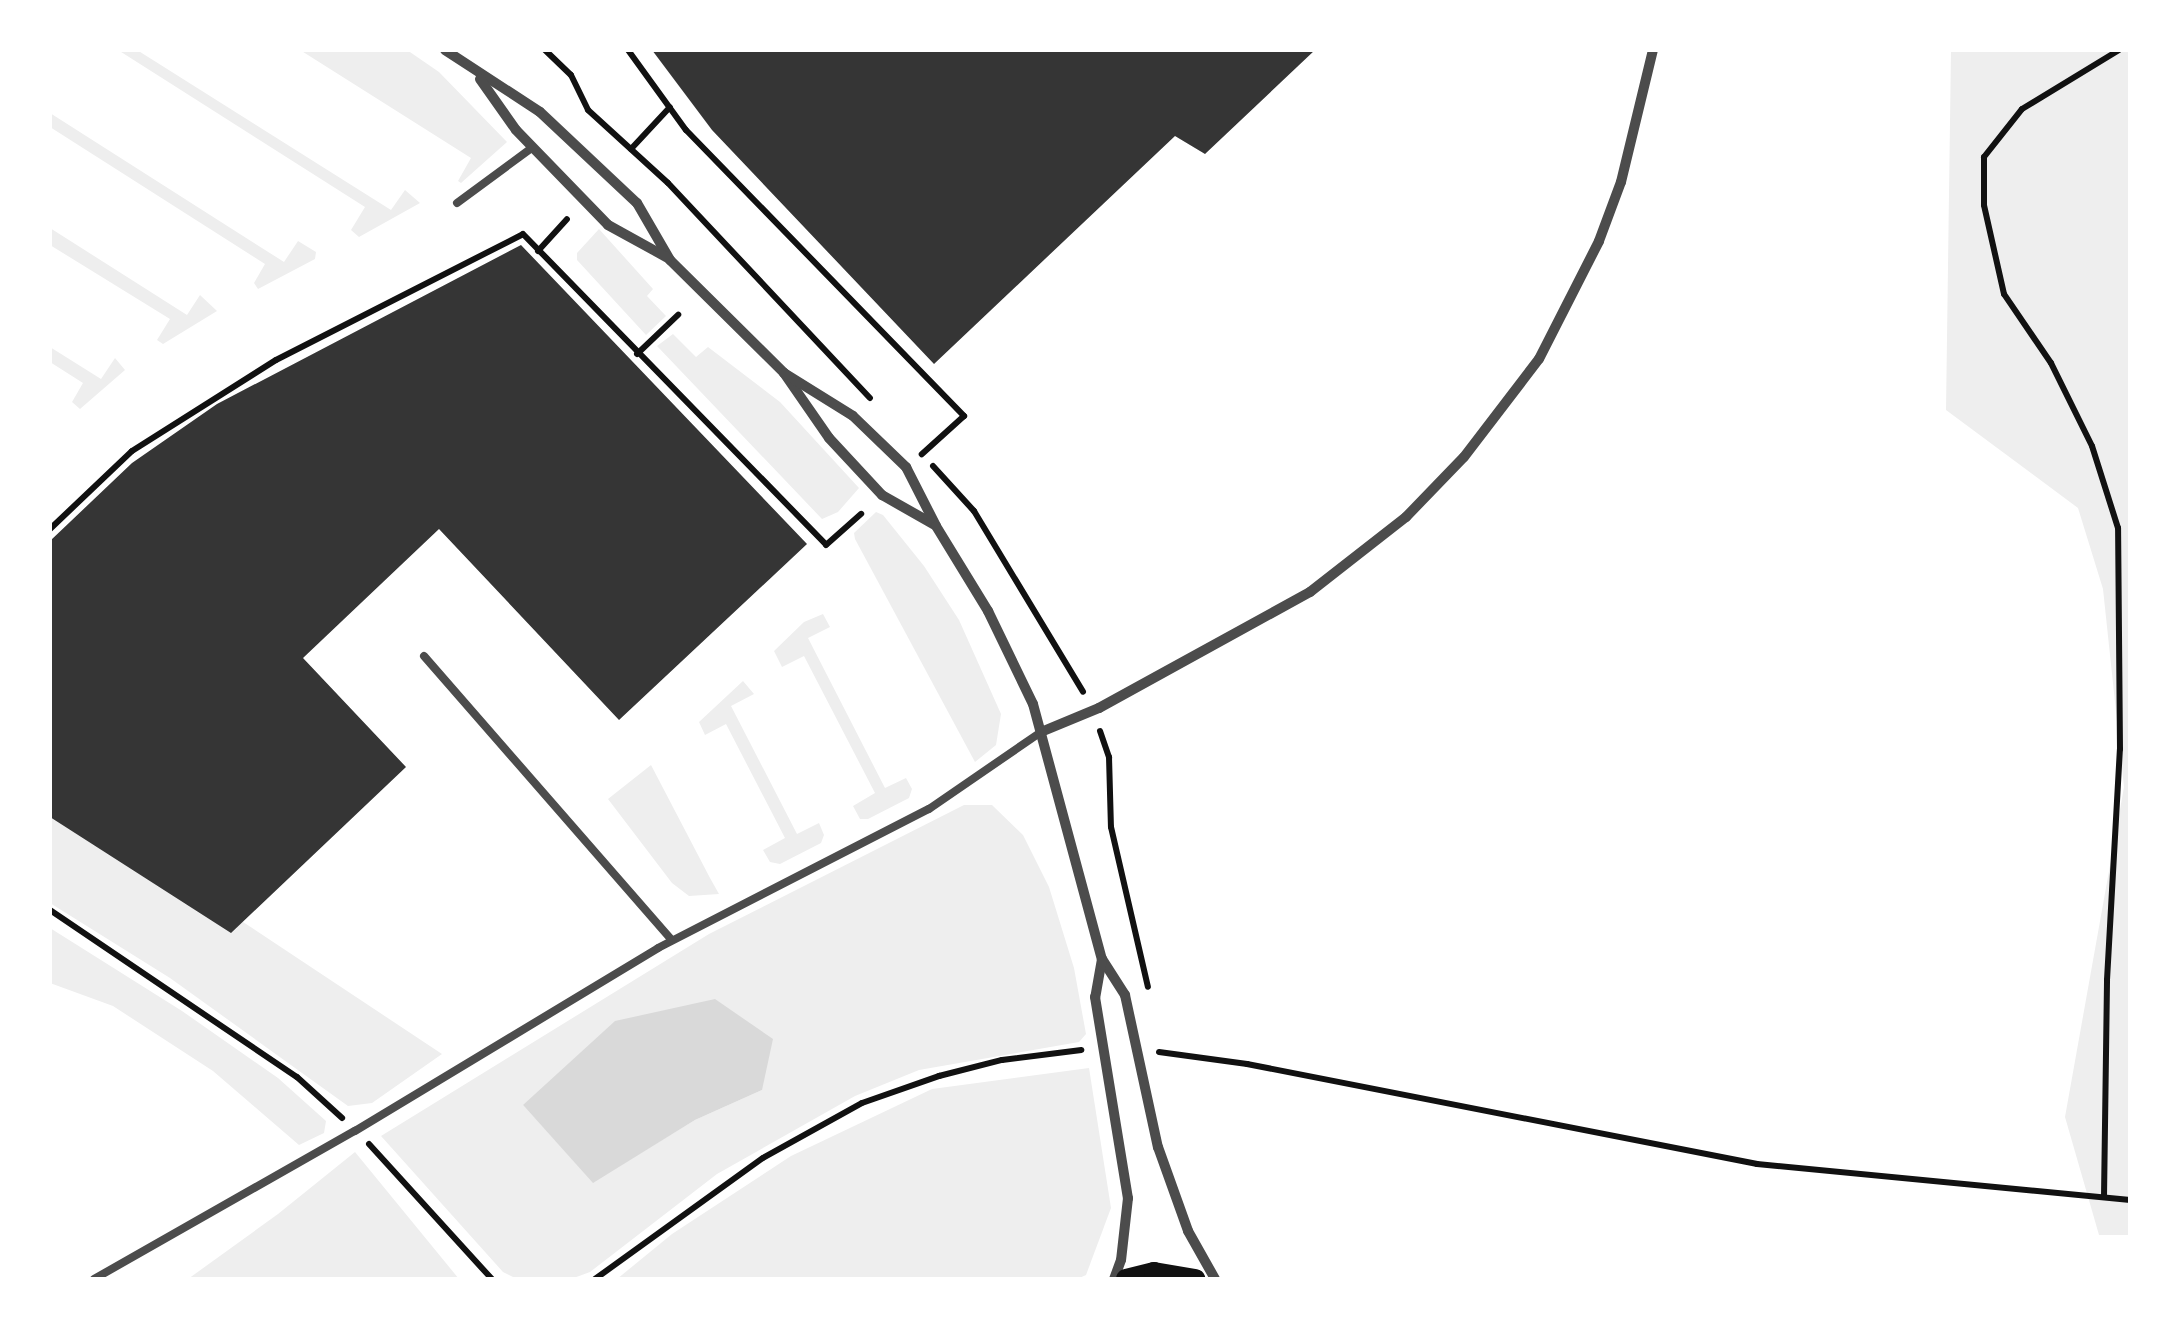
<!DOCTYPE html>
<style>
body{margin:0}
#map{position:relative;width:2180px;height:1329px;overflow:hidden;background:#fff;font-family:Overpass,sans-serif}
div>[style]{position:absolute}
.green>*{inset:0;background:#eee}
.water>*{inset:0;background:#d9d9d9}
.building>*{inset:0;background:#353535}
.path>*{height:6px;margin:-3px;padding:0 3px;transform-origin:3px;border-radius:3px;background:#111}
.service>*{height:8px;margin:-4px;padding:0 4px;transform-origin:4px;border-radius:4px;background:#4c4c4c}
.minor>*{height:10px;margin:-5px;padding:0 5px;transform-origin:5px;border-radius:5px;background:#4c4c4c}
.secondary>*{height:20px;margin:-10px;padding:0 10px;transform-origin:10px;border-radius:10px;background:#111}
span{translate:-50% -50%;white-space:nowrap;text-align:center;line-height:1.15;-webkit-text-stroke:8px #fff;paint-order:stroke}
.frame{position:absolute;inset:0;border:52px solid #fff;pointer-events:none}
</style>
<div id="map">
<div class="green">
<div style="clip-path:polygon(118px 50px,137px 50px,391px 210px,405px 190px,420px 203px,359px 237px,351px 230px,365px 207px)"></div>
<div style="clip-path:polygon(300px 50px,407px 50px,439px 72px,507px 142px,461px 183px,458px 181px,471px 158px)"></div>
<div style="clip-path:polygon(1951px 50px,2130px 50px,2130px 1235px,2099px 1235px,2065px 1117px,2124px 787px,2103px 589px,2078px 508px,1946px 410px)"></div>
<div style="clip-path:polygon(50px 113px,284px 262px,298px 241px,316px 252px,315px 259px,258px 289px,254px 283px,265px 264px,50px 127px)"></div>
<div style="clip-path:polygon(50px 228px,187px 315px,200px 295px,217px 311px,163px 344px,157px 340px,170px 319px,50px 245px)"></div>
<div style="clip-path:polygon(599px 229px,653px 289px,647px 296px,666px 316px,646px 335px,577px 260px,577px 253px)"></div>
<div style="clip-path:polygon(673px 334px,696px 357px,708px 347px,780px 402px,859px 488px,838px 512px,822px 519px,657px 346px)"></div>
<div style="clip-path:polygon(50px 347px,101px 379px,115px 358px,125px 370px,80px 409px,72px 402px,83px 383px,50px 362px)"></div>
<div style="clip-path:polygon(876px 512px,883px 515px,924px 566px,959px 620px,1001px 714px,996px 745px,975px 762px,855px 539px,854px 533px)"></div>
<div style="clip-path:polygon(823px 614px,830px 627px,808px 638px,885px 788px,906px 778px,912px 789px,909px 798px,868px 819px,860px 819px,853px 806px,875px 793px,804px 656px,782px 667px,774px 651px,804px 622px)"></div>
<div style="clip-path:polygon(743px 681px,754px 694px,731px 706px,797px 834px,819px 823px,824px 835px,821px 843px,780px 864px,770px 862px,763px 850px,785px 838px,726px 724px,705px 735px,699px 722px)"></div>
<div style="clip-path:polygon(651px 765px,710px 878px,719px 894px,689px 896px,672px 883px,608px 799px)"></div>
<div style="clip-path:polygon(evenodd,964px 805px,992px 805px,1023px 835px,1049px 887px,1074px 968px,1086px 1034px,1079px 1042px,919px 1070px,855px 1096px,717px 1174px,590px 1272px,571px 1279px,517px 1279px,503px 1272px,381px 1136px,709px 934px,964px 805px,762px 1090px,695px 1120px,593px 1182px,523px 1105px,762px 1090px)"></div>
<div style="clip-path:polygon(50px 817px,243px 922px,442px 1054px,372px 1103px,348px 1106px,170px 978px,50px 903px)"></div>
<div style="clip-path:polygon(50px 928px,182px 1011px,278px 1078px,326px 1121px,324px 1133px,299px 1145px,213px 1071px,113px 1006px,50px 983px)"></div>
<div style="clip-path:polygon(1089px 1068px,1111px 1208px,1086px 1275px,1077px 1279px,617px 1279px,672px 1234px,791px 1156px,932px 1089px)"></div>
<div style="clip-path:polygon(355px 1152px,459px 1279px,188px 1279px,278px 1214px)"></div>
</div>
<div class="water">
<div style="clip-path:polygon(715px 999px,773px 1039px,762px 1090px,695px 1120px,593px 1183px,523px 1105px,615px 1021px)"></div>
</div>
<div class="building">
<div style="clip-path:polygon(652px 50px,1315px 50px,1205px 154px,1175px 136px,934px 364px,712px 130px)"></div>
<div style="clip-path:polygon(521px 245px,807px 544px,619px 720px,439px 529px,303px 658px,406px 767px,231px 933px,50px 817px,50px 541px,132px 463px,217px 404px)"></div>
</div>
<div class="path">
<div style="left:545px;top:50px;width:36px;rotate:44deg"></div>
<div style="left:571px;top:75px;width:39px;rotate:64deg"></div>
<div style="left:588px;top:110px;width:108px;rotate:42.4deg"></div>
<div style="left:668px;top:183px;width:295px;rotate:46.8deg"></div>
<div style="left:628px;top:50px;width:99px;rotate:54.1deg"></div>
<div style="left:686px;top:130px;width:399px;rotate:45.8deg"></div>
<div style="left:964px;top:416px;width:57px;rotate:137.9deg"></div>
<div style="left:631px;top:149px;width:57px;rotate:-47.1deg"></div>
<div style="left:538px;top:251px;width:43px;rotate:-47.8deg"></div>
<div style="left:637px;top:354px;width:57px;rotate:-43.6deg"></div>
<div style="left:933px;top:466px;width:61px;rotate:47.7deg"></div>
<div style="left:974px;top:511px;width:211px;rotate:58.9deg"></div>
<div style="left:50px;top:529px;width:113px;rotate:-43.6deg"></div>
<div style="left:132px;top:451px;width:170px;rotate:-32.3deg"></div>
<div style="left:276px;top:360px;width:277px;rotate:-27deg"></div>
<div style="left:523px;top:234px;width:434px;rotate:45.7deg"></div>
<div style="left:826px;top:545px;width:47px;rotate:-41.5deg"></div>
<div style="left:1100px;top:731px;width:28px;rotate:71deg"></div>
<div style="left:1109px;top:757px;width:70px;rotate:88.4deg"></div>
<div style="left:1111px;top:827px;width:164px;rotate:77deg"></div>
<div style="left:50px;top:910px;width:298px;rotate:34.1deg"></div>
<div style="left:297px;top:1077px;width:61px;rotate:42.3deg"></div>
<div style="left:1159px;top:1052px;width:89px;rotate:7.8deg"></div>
<div style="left:1247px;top:1064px;width:520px;rotate:11.09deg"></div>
<div style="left:1757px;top:1164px;width:375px;rotate:5.5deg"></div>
<div style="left:369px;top:1144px;width:183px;rotate:47.7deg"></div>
<div style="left:2104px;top:1197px;width:217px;rotate:-89.2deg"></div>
<div style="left:2107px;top:980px;width:231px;rotate:-86.8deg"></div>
<div style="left:2120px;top:749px;width:221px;rotate:-90.5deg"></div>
<div style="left:2118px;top:528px;width:86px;rotate:-107.6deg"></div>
<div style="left:2092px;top:446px;width:93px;rotate:-116.3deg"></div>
<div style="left:2051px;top:363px;width:83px;rotate:-124.3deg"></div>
<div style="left:2004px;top:294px;width:91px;rotate:-102.7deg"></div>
<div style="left:1984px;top:205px;width:48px;rotate:-90deg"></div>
<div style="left:1984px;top:157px;width:61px;rotate:-51.6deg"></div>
<div style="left:2022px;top:109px;width:114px;rotate:-31.3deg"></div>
<div style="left:595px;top:1279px;width:207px;rotate:-35.8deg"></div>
<div style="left:763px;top:1158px;width:113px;rotate:-29.1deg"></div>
<div style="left:862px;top:1103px;width:82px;rotate:-19.3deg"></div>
<div style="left:939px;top:1076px;width:65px;rotate:-14.3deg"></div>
<div style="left:1002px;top:1060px;width:80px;rotate:-7.2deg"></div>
</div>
<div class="service">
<div style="left:457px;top:203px;width:94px;rotate:-36.4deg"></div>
<div style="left:424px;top:656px;width:377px;rotate:48.9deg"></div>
<div style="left:94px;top:1279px;width:300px;rotate:-29.6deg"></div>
<div style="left:355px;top:1131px;width:354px;rotate:-31.1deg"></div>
<div style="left:658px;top:948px;width:305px;rotate:-27.2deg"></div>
<div style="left:929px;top:809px;width:136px;rotate:-34.5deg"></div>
</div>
<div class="minor">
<div style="left:445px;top:50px;width:113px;rotate:33.1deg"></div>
<div style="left:540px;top:112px;width:133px;rotate:43.2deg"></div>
<div style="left:637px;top:203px;width:66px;rotate:59.9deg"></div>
<div style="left:670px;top:260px;width:161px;rotate:44.7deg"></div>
<div style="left:784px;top:373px;width:79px;rotate:55.3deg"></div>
<div style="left:829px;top:438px;width:78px;rotate:47.1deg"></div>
<div style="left:882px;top:495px;width:59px;rotate:29.6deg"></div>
<div style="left:480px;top:79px;width:62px;rotate:54.8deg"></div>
<div style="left:516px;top:130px;width:132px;rotate:45.9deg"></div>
<div style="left:608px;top:225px;width:68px;rotate:28.8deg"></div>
<div style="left:784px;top:373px;width:81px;rotate:31.9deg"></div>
<div style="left:853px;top:416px;width:74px;rotate:43.9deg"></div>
<div style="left:906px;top:467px;width:66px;rotate:63deg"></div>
<div style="left:936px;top:526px;width:100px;rotate:58.5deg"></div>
<div style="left:988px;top:611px;width:103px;rotate:64.2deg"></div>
<div style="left:1033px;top:704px;width:264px;rotate:74.9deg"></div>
<div style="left:1102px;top:959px;width:43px;rotate:57.4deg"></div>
<div style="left:1125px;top:995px;width:156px;rotate:77.8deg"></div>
<div style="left:1158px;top:1147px;width:89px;rotate:70.3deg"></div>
<div style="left:1188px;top:1231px;width:55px;rotate:60.6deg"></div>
<div style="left:1041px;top:732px;width:63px;rotate:-22.5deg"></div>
<div style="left:1099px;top:708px;width:241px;rotate:-28.8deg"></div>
<div style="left:1310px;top:592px;width:122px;rotate:-38deg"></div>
<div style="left:1406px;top:517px;width:83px;rotate:-46deg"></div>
<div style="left:1464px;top:457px;width:123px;rotate:-52.6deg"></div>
<div style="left:1539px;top:359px;width:132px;rotate:-63deg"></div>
<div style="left:1599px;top:241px;width:63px;rotate:-69.6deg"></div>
<div style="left:1621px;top:182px;width:136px;rotate:-76.4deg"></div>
<div style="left:1102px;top:959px;width:39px;rotate:100deg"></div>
<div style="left:1095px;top:997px;width:204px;rotate:80.7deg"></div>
<div style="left:1128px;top:1198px;width:62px;rotate:96.4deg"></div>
<div style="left:1121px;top:1260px;width:20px;rotate:110deg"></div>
</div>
<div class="secondary">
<div style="left:1126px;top:1279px;width:29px;rotate:-14deg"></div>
<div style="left:1154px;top:1272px;width:42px;rotate:9.7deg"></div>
</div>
<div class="frame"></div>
</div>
